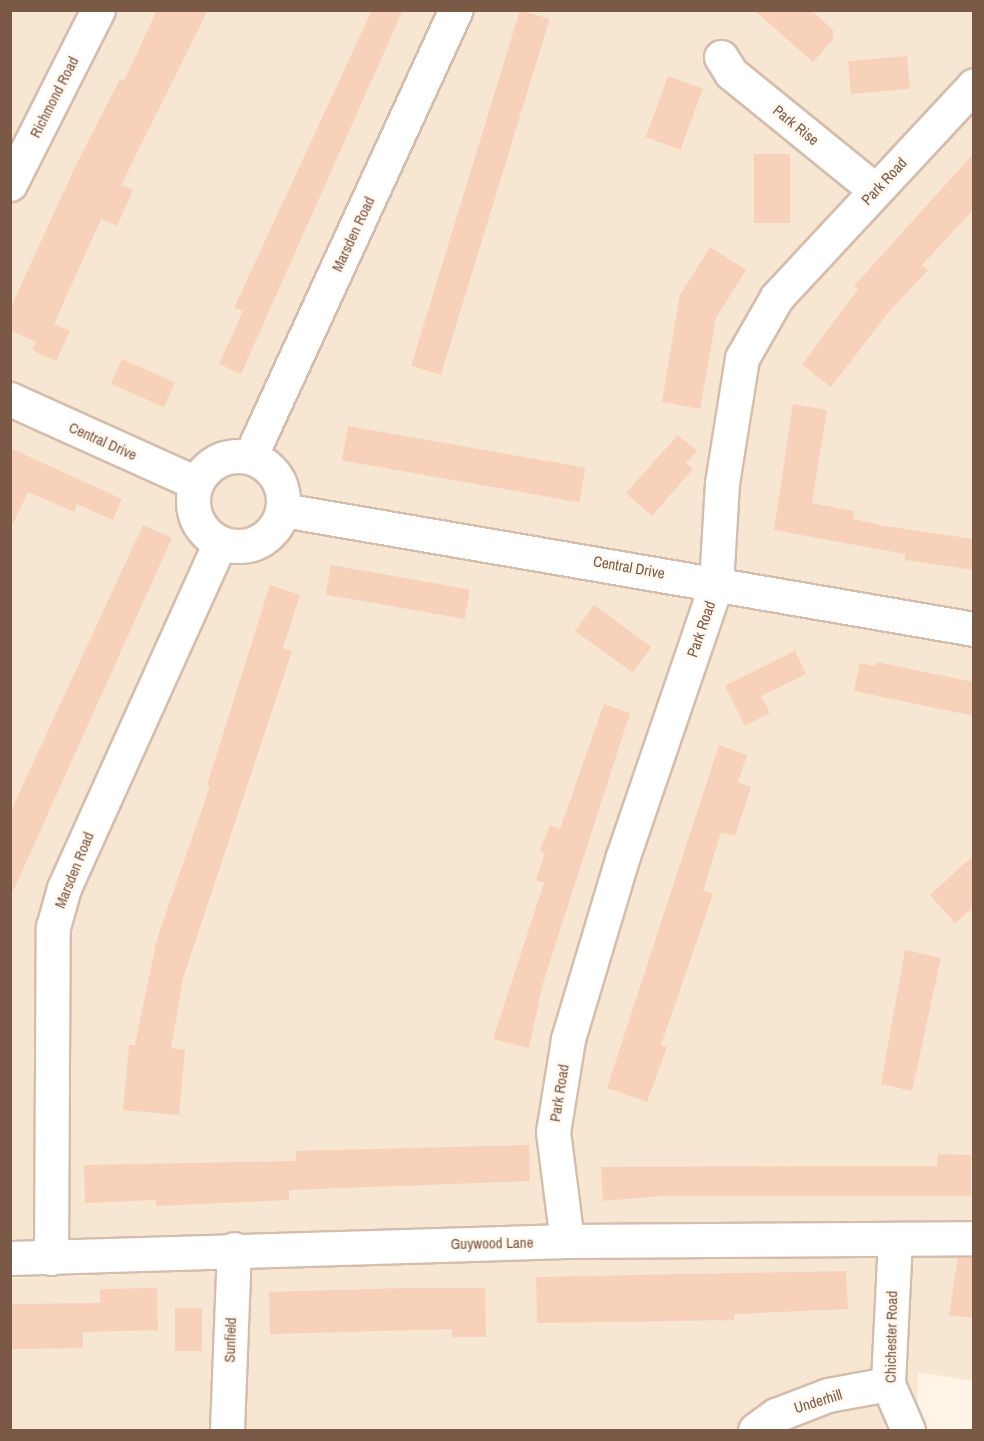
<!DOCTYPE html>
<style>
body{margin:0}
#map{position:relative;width:984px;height:1441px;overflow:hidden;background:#fff4e5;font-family:"Archivo Narrow",sans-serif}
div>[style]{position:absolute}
.residential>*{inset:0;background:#f7e6d2;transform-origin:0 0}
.building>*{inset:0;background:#f7d1ba;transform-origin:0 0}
.roads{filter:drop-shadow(2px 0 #d4bdac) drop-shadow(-2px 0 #d4bdac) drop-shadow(0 2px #d4bdac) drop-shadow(0 -2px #d4bdac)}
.minor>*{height:33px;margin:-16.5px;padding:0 16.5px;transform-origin:16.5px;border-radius:16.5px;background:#fff}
.minor>.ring{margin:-16.5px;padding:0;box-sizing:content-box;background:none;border:33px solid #fff;border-radius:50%}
span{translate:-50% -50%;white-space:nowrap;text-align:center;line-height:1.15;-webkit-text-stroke:5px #fff8ee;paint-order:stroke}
.street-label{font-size:15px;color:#7b5947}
.frame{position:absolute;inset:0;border:12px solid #7b5947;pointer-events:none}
</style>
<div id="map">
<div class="residential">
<div style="left:10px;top:11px;width:963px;height:1228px"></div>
<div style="clip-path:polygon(973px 1254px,973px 1381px,918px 1372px,917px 1430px,11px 1430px,10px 1278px,546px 1259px)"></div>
</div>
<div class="building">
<div style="clip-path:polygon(157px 10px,208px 10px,121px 185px,133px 190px,117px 226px,101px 219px,54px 324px,70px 331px,56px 361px,32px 350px,36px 342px,10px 330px,10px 309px,76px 165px,120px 79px,124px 81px)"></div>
<div style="clip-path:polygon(372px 10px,403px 10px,241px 374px,219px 364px,243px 311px,234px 308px)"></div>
<div style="left:520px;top:10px;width:31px;height:372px;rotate:17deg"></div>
<div style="clip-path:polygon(754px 10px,811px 10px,833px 30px,833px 39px,813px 62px)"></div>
<div style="left:907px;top:56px;width:33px;height:59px;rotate:85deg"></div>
<div style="left:668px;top:76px;width:37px;height:65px;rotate:20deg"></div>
<div style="clip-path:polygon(974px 153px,974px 209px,922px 265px,928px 270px,887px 314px,831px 387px,802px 365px,858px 289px,854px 286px)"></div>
<div style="left:754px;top:154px;width:36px;height:69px"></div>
<div style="clip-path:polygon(710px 247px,746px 270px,716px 318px,700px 409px,662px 402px,680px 295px)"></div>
<div style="left:122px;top:359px;width:58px;height:27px;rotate:24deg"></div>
<div style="clip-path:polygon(793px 404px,827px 410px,812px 503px,854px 511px,853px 519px,884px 526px,974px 539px,974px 570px,905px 560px,905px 554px,774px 530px)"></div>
<div style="left:348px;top:426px;width:241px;height:35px;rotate:10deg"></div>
<div style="clip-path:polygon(678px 435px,697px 451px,686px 463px,693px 469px,652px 516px,626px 493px)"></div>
<div style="clip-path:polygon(10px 448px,122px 499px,113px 520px,77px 504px,74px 512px,28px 492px,10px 530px)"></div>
<div style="clip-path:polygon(143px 525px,172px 538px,10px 898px,10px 813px)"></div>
<div style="left:331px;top:565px;width:141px;height:30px;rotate:10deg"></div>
<div style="clip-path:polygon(270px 585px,300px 595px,283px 648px,292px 651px,183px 978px,171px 1048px,185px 1050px,179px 1115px,123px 1110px,129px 1045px,135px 1045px,157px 939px,210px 786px,207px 785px)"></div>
<div style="left:594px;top:605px;width:71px;height:32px;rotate:36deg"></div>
<div style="clip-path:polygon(795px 651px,806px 674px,761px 696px,770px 713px,745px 726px,725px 686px)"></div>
<div style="clip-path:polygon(876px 662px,974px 682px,974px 716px,854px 691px,860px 663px,875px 666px)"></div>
<div style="clip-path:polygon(604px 704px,630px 713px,543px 983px,529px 1048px,493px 1039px,544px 883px,536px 880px,545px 853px,540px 851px,550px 825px,560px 829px)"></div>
<div style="clip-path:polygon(719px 745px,747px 755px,738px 782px,751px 787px,735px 836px,721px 832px,703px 891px,713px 894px,661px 1045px,667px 1047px,647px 1102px,607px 1088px)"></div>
<div style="clip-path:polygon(974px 855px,974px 907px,955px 923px,930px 895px)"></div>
<div style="clip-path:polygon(905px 950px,941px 958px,912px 1091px,881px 1084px)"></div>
<div style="clip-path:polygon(529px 1145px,530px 1181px,289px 1190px,289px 1200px,156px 1206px,156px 1200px,85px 1203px,84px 1165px,296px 1161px,296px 1151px)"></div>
<div style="clip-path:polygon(938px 1154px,971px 1155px,971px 1196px,661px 1196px,603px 1201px,601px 1167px,937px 1166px)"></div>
<div style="clip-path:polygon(958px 1257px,974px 1257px,974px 1318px,949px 1315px)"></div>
<div style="clip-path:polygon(846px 1271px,848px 1309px,734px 1314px,734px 1320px,537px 1323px,536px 1277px)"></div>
<div style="clip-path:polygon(157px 1288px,158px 1330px,83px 1332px,83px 1348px,10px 1349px,10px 1304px,100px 1303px,100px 1289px)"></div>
<div style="clip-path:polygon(404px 1288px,485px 1288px,486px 1337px,452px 1337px,452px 1329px,270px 1334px,269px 1292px)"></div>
<div style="left:175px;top:1308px;width:27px;height:43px"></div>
</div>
<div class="roads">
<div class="minor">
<div style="left:721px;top:57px;width:19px;rotate:58deg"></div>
<div style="left:731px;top:73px;width:186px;rotate:39.1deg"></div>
<div style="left:10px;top:184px;width:195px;rotate:-63.2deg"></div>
<div style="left:10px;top:399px;width:204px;rotate:24.3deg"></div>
<div class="ring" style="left:193px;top:456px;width:57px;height:57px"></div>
<div style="left:250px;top:457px;width:492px;rotate:-65.3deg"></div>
<div style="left:283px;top:510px;width:701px;rotate:9.77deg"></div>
<div style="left:895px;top:1239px;width:145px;rotate:92.8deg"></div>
<div style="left:888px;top:1384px;width:50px;rotate:66.5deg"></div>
<div style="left:567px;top:1241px;width:110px;rotate:-97.3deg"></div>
<div style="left:553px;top:1132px;width:94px;rotate:-80.8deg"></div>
<div style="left:568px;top:1039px;width:188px;rotate:-73.3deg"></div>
<div style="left:622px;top:859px;width:291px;rotate:-71.1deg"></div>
<div style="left:716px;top:584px;width:101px;rotate:-86.6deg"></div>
<div style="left:722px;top:483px;width:127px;rotate:-80.9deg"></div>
<div style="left:742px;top:358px;width:70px;rotate:-60.2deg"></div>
<div style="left:777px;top:297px;width:289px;rotate:-47.1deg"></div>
<div style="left:10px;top:1258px;width:557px;rotate:-1.75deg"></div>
<div style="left:567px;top:1241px;width:407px;rotate:-0.4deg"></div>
<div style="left:51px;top:1258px;width:331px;rotate:-89.7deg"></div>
<div style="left:53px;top:927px;width:41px;rotate:-74.2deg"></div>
<div style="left:64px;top:888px;width:377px;rotate:-65.7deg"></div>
<div style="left:227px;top:1430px;width:181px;rotate:-87.8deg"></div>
<div style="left:755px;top:1430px;width:26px;rotate:-36deg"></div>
<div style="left:776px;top:1415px;width:56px;rotate:-21deg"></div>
<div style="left:828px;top:1395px;width:61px;rotate:-10.4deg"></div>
</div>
</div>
<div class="street-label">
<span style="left:54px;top:97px;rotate:-63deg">Richmond Road</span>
<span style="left:796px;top:125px;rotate:39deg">Park Rise</span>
<span style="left:884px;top:181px;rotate:-47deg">Park Road</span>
<span style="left:353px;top:234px;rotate:-65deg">Marsden Road</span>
<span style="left:103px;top:441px;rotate:24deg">Central Drive</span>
<span style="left:629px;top:567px;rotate:10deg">Central Drive</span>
<span style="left:701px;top:629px;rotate:-71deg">Park Road</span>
<span style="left:74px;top:870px;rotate:-68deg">Marsden Road</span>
<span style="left:559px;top:1093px;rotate:-81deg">Park Road</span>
<span style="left:492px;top:1243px;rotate:-1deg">Guywood Lane</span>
<span style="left:891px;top:1337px;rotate:-89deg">Chichester Road</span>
<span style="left:230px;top:1340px;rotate:-88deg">Sunfield</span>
<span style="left:818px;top:1401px;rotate:-17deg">Underhill</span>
</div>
<div class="frame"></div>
</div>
